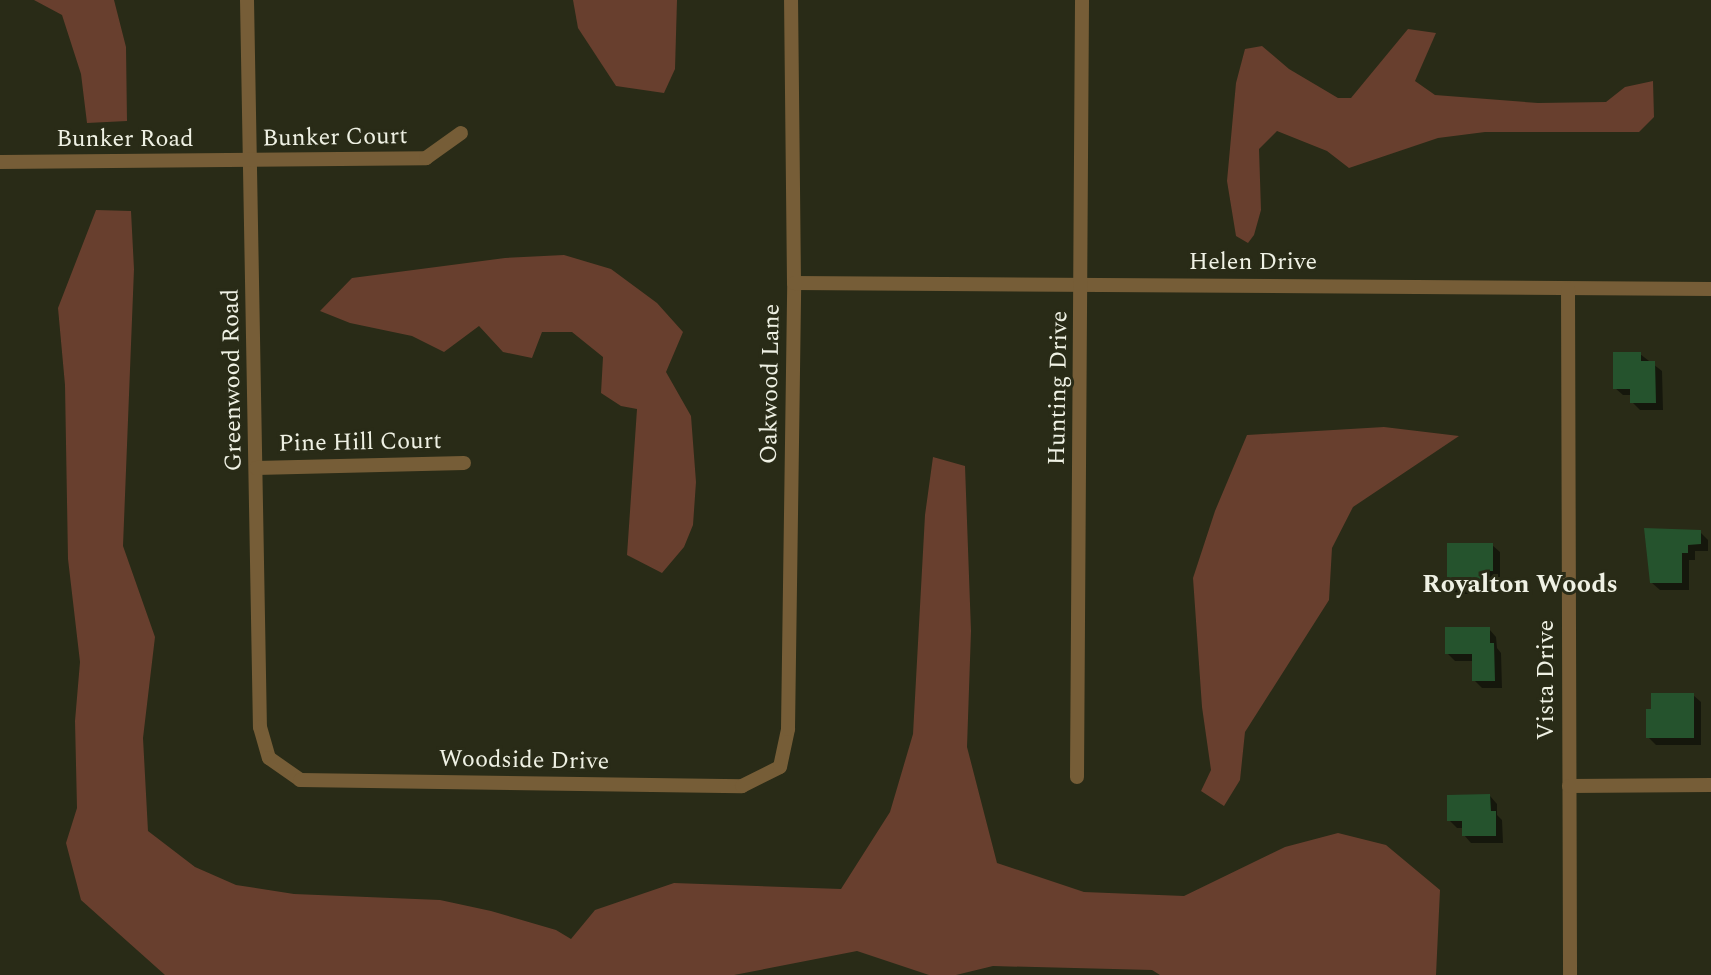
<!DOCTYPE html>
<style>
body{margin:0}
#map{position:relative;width:1711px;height:975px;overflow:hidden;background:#292b17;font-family:Spectral,serif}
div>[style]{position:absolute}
.green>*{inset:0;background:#683f2e}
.shadow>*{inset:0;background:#0007}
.building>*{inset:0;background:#25532d}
.street>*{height:14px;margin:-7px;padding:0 7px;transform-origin:7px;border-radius:7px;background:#765d37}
span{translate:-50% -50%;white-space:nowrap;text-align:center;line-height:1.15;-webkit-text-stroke:6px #292b17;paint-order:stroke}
.street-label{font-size:24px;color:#eff1e4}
.neighbourhood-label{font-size:26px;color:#eff1e4;font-weight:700}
</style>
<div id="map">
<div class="green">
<div style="clip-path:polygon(34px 0,114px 0,126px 47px,127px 121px,87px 123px,81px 74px,62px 15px)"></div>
<div style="clip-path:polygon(573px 0,677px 0,675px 69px,664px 93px,616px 86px,578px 28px)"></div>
<div style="clip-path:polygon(1408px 29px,1436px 33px,1415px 81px,1435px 95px,1538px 103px,1606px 102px,1625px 87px,1653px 81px,1654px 117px,1639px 132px,1485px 132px,1438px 138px,1349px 168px,1327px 151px,1277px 131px,1259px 149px,1261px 210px,1254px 235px,1248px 243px,1236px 236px,1227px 181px,1236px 83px,1245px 49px,1262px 46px,1289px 69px,1338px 98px,1351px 98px)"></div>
<div style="clip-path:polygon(96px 210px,131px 211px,134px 269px,123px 546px,155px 637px,143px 738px,148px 831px,195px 867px,236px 885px,294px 894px,440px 900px,491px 911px,556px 930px,571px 939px,595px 910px,674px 883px,841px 889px,890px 812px,913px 734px,925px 515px,933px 457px,965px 466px,971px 631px,967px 747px,997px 863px,1084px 892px,1184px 896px,1285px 847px,1338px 833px,1386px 845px,1440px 890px,1436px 975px,1160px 975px,1152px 970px,993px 966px,956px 975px,929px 975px,857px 951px,734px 975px,165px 975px,81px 900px,66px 843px,77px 808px,75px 721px,80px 662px,68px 559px,65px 385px,58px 308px)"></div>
<div style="clip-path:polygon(564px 255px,611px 269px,657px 303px,683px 332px,666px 372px,691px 416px,696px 482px,693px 525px,684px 547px,662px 573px,627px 555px,637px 409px,621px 406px,601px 393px,603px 357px,572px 332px,542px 332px,532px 358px,503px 352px,479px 326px,444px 352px,412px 336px,350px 323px,320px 311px,352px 278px,505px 258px)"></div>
<div style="clip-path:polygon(1384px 427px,1459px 436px,1353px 507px,1332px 548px,1329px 600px,1245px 732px,1240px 780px,1224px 806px,1201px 791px,1211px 770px,1202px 707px,1193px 578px,1215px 511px,1247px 435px)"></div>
</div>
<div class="shadow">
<div style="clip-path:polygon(1640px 354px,1662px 371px,1663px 410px,1640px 410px,1632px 402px,1632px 395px,1623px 395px,1615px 388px)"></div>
<div style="clip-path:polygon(1700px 532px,1708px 540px,1708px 551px,1695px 551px,1695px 560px,1689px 560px,1689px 590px,1660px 590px,1652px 583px)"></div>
<div style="clip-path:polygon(1492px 545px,1500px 552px,1500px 578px,1495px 578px,1496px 594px,1457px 594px,1449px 587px)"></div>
<div style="clip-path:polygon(1489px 629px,1496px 637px,1497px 648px,1501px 653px,1502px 688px,1482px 688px,1474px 680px,1474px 661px,1455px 661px,1447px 653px)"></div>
<div style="clip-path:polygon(1693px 695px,1701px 702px,1701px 745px,1656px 745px,1648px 737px)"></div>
<div style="clip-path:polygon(1490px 796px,1497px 804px,1497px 815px,1502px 820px,1503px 843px,1471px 843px,1464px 835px,1464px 828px,1457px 828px,1449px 820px)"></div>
</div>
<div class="building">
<div style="clip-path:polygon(1613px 352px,1641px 352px,1641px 361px,1655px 361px,1656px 403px,1630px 403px,1630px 389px,1613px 389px)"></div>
<div style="clip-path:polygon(1644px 528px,1701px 530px,1701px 544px,1688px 545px,1688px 553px,1682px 553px,1682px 583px,1650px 583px)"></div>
<div style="clip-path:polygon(1447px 543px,1493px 543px,1493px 571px,1488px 571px,1489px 587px,1447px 587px)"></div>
<div style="clip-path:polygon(1445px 627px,1490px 627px,1490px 643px,1494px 643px,1495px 681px,1472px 681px,1472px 654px,1445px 654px)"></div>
<div style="clip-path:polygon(1651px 693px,1694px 693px,1694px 738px,1646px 738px,1646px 709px,1651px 709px)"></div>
<div style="clip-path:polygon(1490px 794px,1491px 811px,1496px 811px,1496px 836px,1462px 836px,1462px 821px,1447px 821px,1447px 795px)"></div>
</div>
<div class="street">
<div style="left:247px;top:0;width:727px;rotate:88.98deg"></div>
<div style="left:260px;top:727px;width:32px;rotate:74deg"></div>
<div style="left:269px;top:758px;width:38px;rotate:35deg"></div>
<div style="left:300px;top:780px;width:442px;rotate:0.8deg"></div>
<div style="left:742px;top:786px;width:42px;rotate:-26.6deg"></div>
<div style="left:780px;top:767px;width:39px;rotate:-78deg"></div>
<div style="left:788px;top:729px;width:446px;rotate:-89.2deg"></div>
<div style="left:794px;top:283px;width:283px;rotate:-90.6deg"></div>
<div style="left:0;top:162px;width:426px;rotate:-0.5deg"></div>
<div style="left:426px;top:158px;width:43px;rotate:-35.5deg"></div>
<div style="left:794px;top:283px;width:917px;rotate:0.37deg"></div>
<div style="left:1568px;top:289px;width:686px;rotate:89.83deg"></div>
<div style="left:256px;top:468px;width:208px;rotate:-1.4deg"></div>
<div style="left:1077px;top:777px;width:777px;rotate:-89.63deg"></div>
<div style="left:1569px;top:786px;width:142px;rotate:-0.4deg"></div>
</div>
<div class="street-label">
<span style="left:335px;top:138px;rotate:-1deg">Bunker Court</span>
<span style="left:125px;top:140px">Bunker Road</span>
<span style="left:1253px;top:263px">Helen Drive</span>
<span style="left:233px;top:380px;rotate:-91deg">Greenwood Road</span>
<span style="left:771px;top:384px;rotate:-89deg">Oakwood Lane</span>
<span style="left:1059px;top:388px;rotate:-89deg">Hunting Drive</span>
<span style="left:360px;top:443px;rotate:-1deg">Pine Hill Court</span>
<span style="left:1547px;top:680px;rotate:-90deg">Vista Drive</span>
<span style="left:524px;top:761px;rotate:1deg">Woodside Drive</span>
</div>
<div class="neighbourhood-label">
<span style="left:1520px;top:585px">Royalton Woods</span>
</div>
</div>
